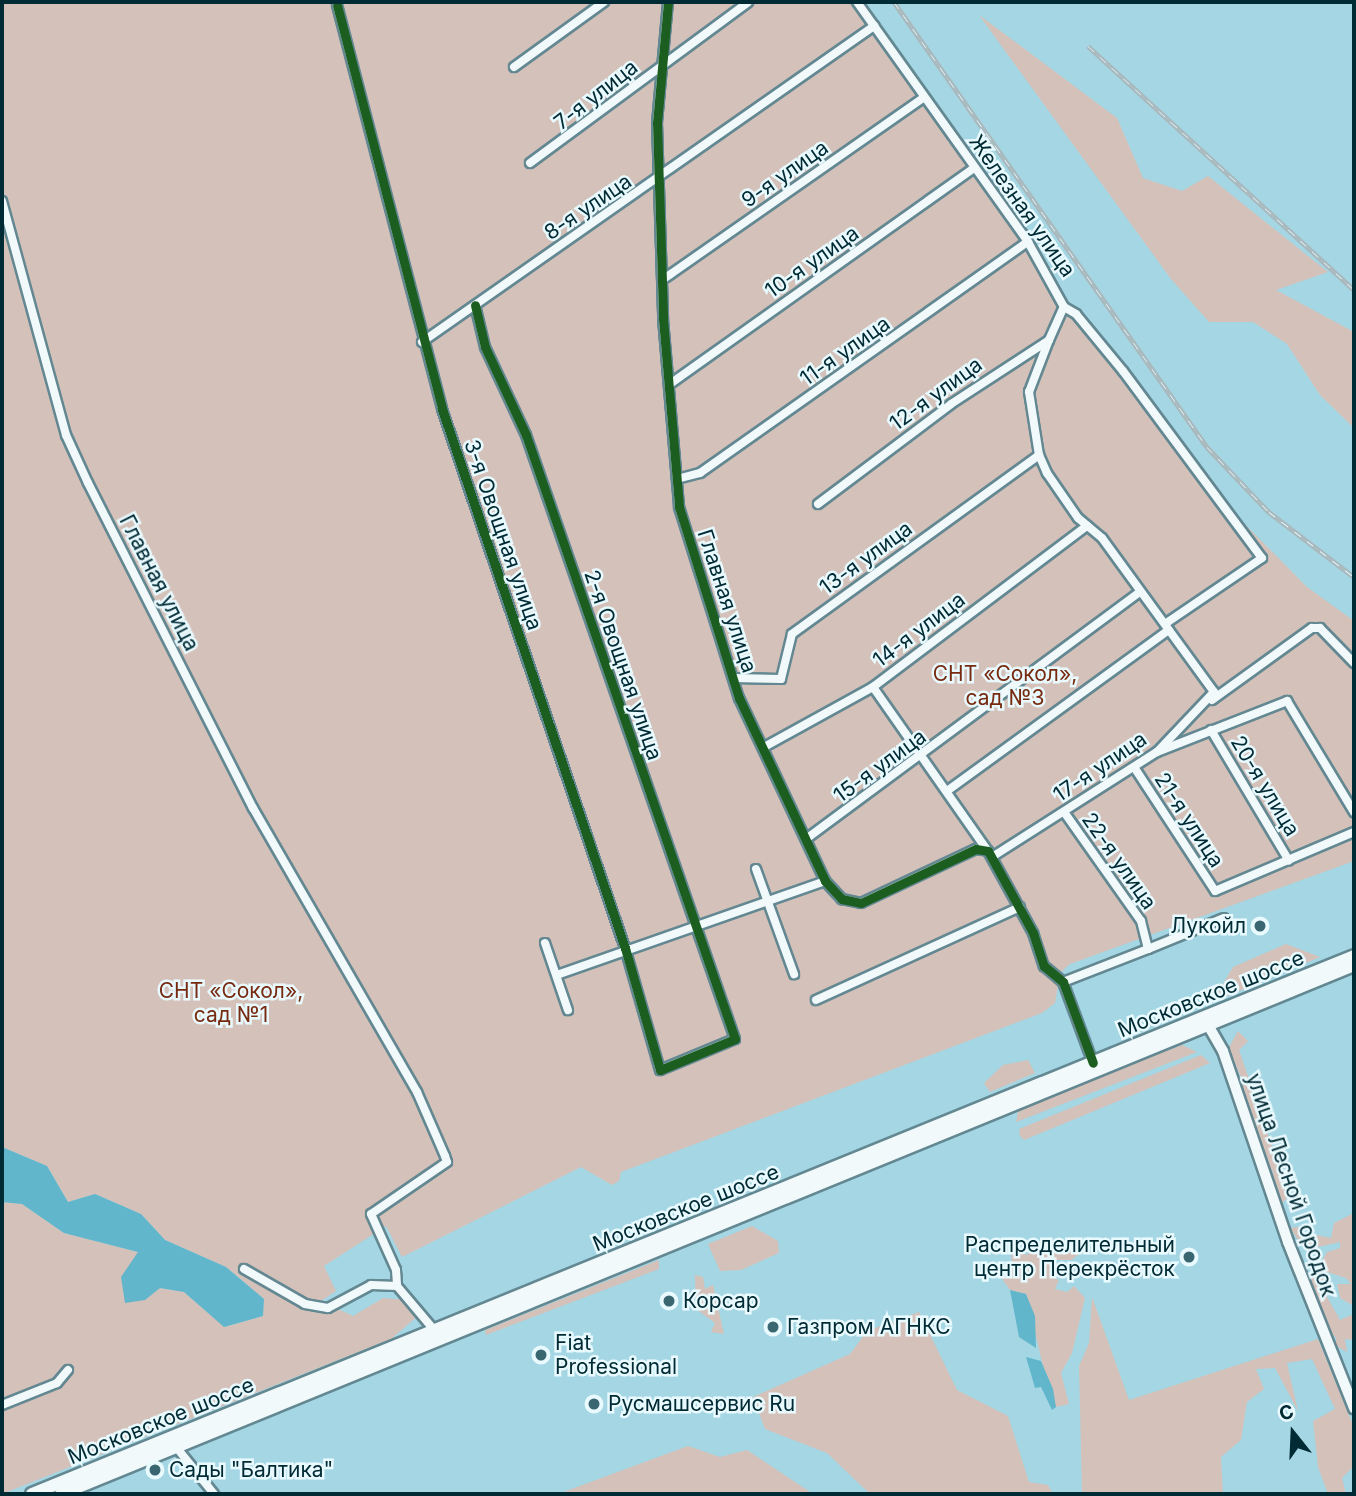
<!DOCTYPE html>
<meta charset="utf-8">
<style>
body{margin:0}
#map{position:relative;width:1356px;height:1496px;overflow:hidden;background:#a5d6e3;font-family:Inter,sans-serif}
div>[style]{position:absolute}
.green>*{inset:0;background:#d4c1b9}
.water>*{inset:0;background:#62b6cb}
.roads{filter:drop-shadow(2px 0 #638892) drop-shadow(-2px 0 #638892) drop-shadow(0 2px #638892) drop-shadow(0 -2px #638892)}
.minor>*{height:8px;margin:-4px;padding:0 4px;transform-origin:4px;border-radius:4px;background:#f2f9fb}
.tertiary>*{height:10px;margin:-5px;padding:0 5px;transform-origin:5px;border-radius:5px;background:#f2f9fb}
.primary>*{height:12px;margin:-6px;padding:0 6px;transform-origin:6px;border-radius:6px;background:#f2f9fb}
.rail>*{height:5px;margin-top:-2.5px;transform-origin:0;background:repeating-linear-gradient(90deg,#e9faff 0 8px,#aab8bc 0 16px);box-sizing:border-box;border-block:2px solid #aab8bc}
.cycleway>*{height:9px;margin:-4.5px;padding:0 4.5px;transform-origin:4.5px;border-radius:4.5px;background:#1b5e20}
.dots>*{width:19px;height:19px;translate:-50% -50%;box-sizing:border-box;border:4px solid #e9faff;border-radius:50%}
span{translate:-50% -50%;white-space:nowrap;text-align:center;line-height:1.15;-webkit-text-stroke:5px #e9faff;paint-order:stroke}
.street-label{font-size:21px;color:#002a34}
.park-label{font-size:21px;color:#772a0f}
.poi-label{font-size:21px;color:#002a34}
.right{translate:-100% -50%;text-align:right}
.left{translate:0 -50%;text-align:left}
.frame{position:absolute;inset:0;border:4px solid #002a34;pointer-events:none}
.north{position:absolute;left:1258px;top:1398px;width:70px;height:70px;-webkit-text-stroke:5px #e9faff;paint-order:stroke;rotate:342deg;font-size:19px;font-weight:700;line-height:28px;text-align:center;color:#002a34}
.north::after{content:'';display:block;margin:auto;width:24px;height:32px;background:#002a34;clip-path:polygon(50% 0,100% 100%,50% 72%,0 100%)}
</style>
<div id="map">
<div class="green">
<div style="clip-path:polygon(2px 2px,861px 2px,1129px 388px,1213px 492px,1307px 587px,1354px 621px,1354px 861px,1070px 964px,1060px 973px,1055px 1003px,1042px 1013px,621px 1172px,619px 1181px,612px 1185px,581px 1167px,402px 1257px,386px 1226px,324px 1266px,336px 1291px,306px 1311px,338px 1309px,353px 1316px,383px 1298px,407px 1300px,419px 1315px,391px 1339px,2px 1494px,2px 1202px,22px 1204px,64px 1233px,138px 1252px,145px 1300px,159px 1288px,184px 1292px,225px 1327px,263px 1316px,264px 1299px,226px 1267px,165px 1240px,141px 1214px,95px 1194px,68px 1202px,47px 1166px,2px 1147px)"></div>
<div style="clip-path:polygon(979px 15px,1117px 118px,1143px 178px,1182px 191px,1208px 176px,1328px 272px,1276px 290px,1354px 332px,1354px 428px,1320px 395px,1287px 344px,1253px 322px,1209px 322px,1171px 279px)"></div>
<div style="clip-path:polygon(1286px 944px,1320px 957px,1225px 997px,1217px 994px,1233px 967px)"></div>
<div style="clip-path:polygon(1238px 1031px,1248px 1041px,1239px 1050px,1289px 1196px,1282px 1203px,1270px 1192px,1273px 1172px,1258px 1147px,1251px 1114px,1240px 1102px,1244px 1095px,1236px 1088px,1242px 1079px,1228px 1049px)"></div>
<div style="clip-path:polygon(1182px 1045px,1197px 1052px,1016px 1122px,1019px 1107px)"></div>
<div style="clip-path:polygon(1201px 1055px,1210px 1063px,1024px 1140px,1020px 1136px,1019px 1129px)"></div>
<div style="clip-path:polygon(1028px 1060px,1035px 1073px,990px 1092px,984px 1083px,1003px 1065px)"></div>
<div style="clip-path:polygon(1354px 1213px,1354px 1306px,1340px 1298px,1337px 1284px,1351px 1284px,1346px 1278px,1317px 1269px,1327px 1252px,1340px 1248px,1340px 1242px,1305px 1250px,1290px 1228px,1298px 1227px,1305px 1242px,1316px 1235px,1331px 1238px,1334px 1223px)"></div>
<div style="clip-path:polygon(752px 1226px,778px 1241px,779px 1253px,741px 1270px,720px 1271px,708px 1244px)"></div>
<div style="clip-path:polygon(1019px 1238px,1023px 1241px,1017px 1247px,1026px 1255px,1046px 1245px,1043px 1252px,1050px 1255px,1063px 1247px,1084px 1251px,1071px 1260px,1051px 1260px,1061px 1272px,1052px 1277px,1059px 1280px,1055px 1289px,1067px 1292px,1074px 1286px,1085px 1298px,1072px 1353px,1061px 1373px,1069px 1404px,1056px 1407px,1051px 1400px,1026px 1294px,1010px 1290px,1002px 1279px,1012px 1266px,1011px 1245px)"></div>
<div style="clip-path:polygon(659px 1260px,659px 1269px,486px 1335px,485px 1330px)"></div>
<div style="clip-path:polygon(1314px 1273px,1331px 1283px,1326px 1295px,1340px 1320px,1354px 1314px,1354px 1340px,1345px 1339px,1347px 1352px,1336px 1346px,1336px 1338px,1318px 1316px,1308px 1287px)"></div>
<div style="clip-path:polygon(695px 1275px,703px 1277px,705px 1289px,713px 1285px,724px 1334px,711px 1332px,715px 1323px,696px 1309px)"></div>
<div style="clip-path:polygon(1092px 1297px,1129px 1400px,1318px 1339px,1354px 1427px,1354px 1466px,1342px 1478px,1346px 1494px,1328px 1494px,1318px 1467px,1313px 1421px,1335px 1409px,1312px 1359px,1287px 1363px,1298px 1411px,1275px 1368px,1256px 1369px,1264px 1389px,1247px 1402px,1241px 1440px,1221px 1457px,1223px 1494px,1082px 1494px,1079px 1366px,1089px 1343px)"></div>
<div style="clip-path:polygon(919px 1312px,957px 1390px,1008px 1416px,1029px 1482px,1048px 1485px,1053px 1494px,870px 1494px,827px 1453px,765px 1429px,753px 1397px,850px 1354px,867px 1331px)"></div>
<div style="clip-path:polygon(688px 1446px,720px 1457px,747px 1450px,813px 1494px,558px 1494px)"></div>
</div>
<div class="water">
<div style="clip-path:polygon(2px 1147px,47px 1166px,68px 1202px,95px 1194px,141px 1214px,165px 1240px,226px 1267px,264px 1299px,263px 1316px,224px 1327px,184px 1292px,160px 1288px,145px 1300px,125px 1303px,121px 1277px,138px 1252px,64px 1233px,22px 1204px,2px 1202px)"></div>
<div style="clip-path:polygon(1010px 1290px,1026px 1294px,1035px 1316px,1036px 1348px,1019px 1337px)"></div>
<div style="clip-path:polygon(1026px 1357px,1041px 1361px,1053px 1389px,1056px 1407px,1052px 1410px,1041px 1387px,1035px 1388px)"></div>
</div>
<div class="roads">
<div class="minor">
<div style="left:668px;top:2px;width:121px;rotate:95.2deg"></div>
<div style="left:657px;top:123px;width:196px;rotate:88.2deg"></div>
<div style="left:663px;top:319px;width:189px;rotate:85.1deg"></div>
<div style="left:679px;top:507px;width:200px;rotate:72.6deg"></div>
<div style="left:739px;top:698px;width:202px;rotate:64.8deg"></div>
<div style="left:825px;top:881px;width:25px;rotate:47deg"></div>
<div style="left:842px;top:899px;width:19px;rotate:12deg"></div>
<div style="left:861px;top:903px;width:127px;rotate:-25.2deg"></div>
<div style="left:976px;top:849px;width:12px;rotate:9deg"></div>
<div style="left:988px;top:851px;width:94px;rotate:61.2deg"></div>
<div style="left:1033px;top:933px;width:35px;rotate:72deg"></div>
<div style="left:1044px;top:966px;width:25px;rotate:40deg"></div>
<div style="left:1063px;top:982px;width:86px;rotate:69.7deg"></div>
<div style="left:857px;top:2px;width:295px;rotate:54.5deg"></div>
<div style="left:1028px;top:242px;width:74px;rotate:61deg"></div>
<div style="left:1064px;top:307px;width:14px;rotate:30deg"></div>
<div style="left:1076px;top:314px;width:74px;rotate:50.5deg"></div>
<div style="left:1123px;top:371px;width:233px;rotate:53.4deg"></div>
<div style="left:1262px;top:558px;width:117px;rotate:145.8deg"></div>
<div style="left:337px;top:5px;width:417px;rotate:75.4deg"></div>
<div style="left:442px;top:409px;width:569px;rotate:71.25deg"></div>
<div style="left:625px;top:948px;width:127px;rotate:74deg"></div>
<div style="left:660px;top:1070px;width:81px;rotate:-22.5deg"></div>
<div style="left:735px;top:1039px;width:639px;rotate:-109.09deg"></div>
<div style="left:526px;top:435px;width:97px;rotate:-115deg"></div>
<div style="left:485px;top:347px;width:43px;rotate:-103.4deg"></div>
<div style="left:514px;top:67px;width:111px;rotate:-35.8deg"></div>
<div style="left:530px;top:163px;width:271px;rotate:-36.4deg"></div>
<div style="left:2px;top:201px;width:243px;rotate:74.7deg"></div>
<div style="left:66px;top:435px;width:53px;rotate:65.4deg"></div>
<div style="left:88px;top:483px;width:364px;rotate:63.1deg"></div>
<div style="left:253px;top:808px;width:328px;rotate:60deg"></div>
<div style="left:417px;top:1092px;width:70px;rotate:66.4deg"></div>
<div style="left:445px;top:1156px;width:6px;rotate:72deg"></div>
<div style="left:447px;top:1162px;width:92px;rotate:145.6deg"></div>
<div style="left:371px;top:1214px;width:61px;rotate:65.9deg"></div>
<div style="left:396px;top:1270px;width:16px;rotate:86deg"></div>
<div style="left:397px;top:1286px;width:59px;rotate:49.8deg"></div>
<div style="left:665px;top:278px;width:316px;rotate:-34.9deg"></div>
<div style="left:422px;top:342px;width:552px;rotate:-34.96deg"></div>
<div style="left:670px;top:384px;width:373px;rotate:-35.4deg"></div>
<div style="left:677px;top:479px;width:24px;rotate:-15deg"></div>
<div style="left:700px;top:473px;width:401px;rotate:-35.2deg"></div>
<div style="left:818px;top:504px;width:166px;rotate:-36.9deg"></div>
<div style="left:951px;top:404px;width:117px;rotate:-33.1deg"></div>
<div style="left:1049px;top:340px;width:36px;rotate:-66deg"></div>
<div style="left:733px;top:678px;width:48px;rotate:1.2deg"></div>
<div style="left:781px;top:679px;width:46px;rotate:-76.3deg"></div>
<div style="left:792px;top:634px;width:305px;rotate:-35.9deg"></div>
<div style="left:873px;top:687px;width:200px;rotate:55deg"></div>
<div style="left:1212px;top:700px;width:123px;rotate:-35.8deg"></div>
<div style="left:1312px;top:628px;width:8px"></div>
<div style="left:1320px;top:628px;width:49px;rotate:45.8deg"></div>
<div style="left:1211px;top:730px;width:152px;rotate:59.2deg"></div>
<div style="left:764px;top:747px;width:124px;rotate:-28.8deg"></div>
<div style="left:873px;top:687px;width:268px;rotate:-37deg"></div>
<div style="left:1157px;top:752px;width:140px;rotate:-21.4deg"></div>
<div style="left:1287px;top:701px;width:130px;rotate:58.9deg"></div>
<div style="left:1134px;top:767px;width:148px;rotate:56.8deg"></div>
<div style="left:1215px;top:891px;width:151px;rotate:-23deg"></div>
<div style="left:947px;top:791px;width:274px;rotate:-36deg"></div>
<div style="left:806px;top:839px;width:415px;rotate:-36.5deg"></div>
<div style="left:992px;top:857px;width:196px;rotate:-32.5deg"></div>
<div style="left:1157px;top:752px;width:83px;rotate:-46.5deg"></div>
<div style="left:1214px;top:692px;width:190px;rotate:-126deg"></div>
<div style="left:1102px;top:538px;width:31px;rotate:-140deg"></div>
<div style="left:1078px;top:518px;width:55px;rotate:-124.6deg"></div>
<div style="left:1047px;top:473px;width:20px;rotate:-114deg"></div>
<div style="left:1039px;top:455px;width:64px;rotate:-99deg"></div>
<div style="left:1029px;top:392px;width:56px;rotate:-69deg"></div>
<div style="left:756px;top:869px;width:112px;rotate:70.1deg"></div>
<div style="left:545px;top:943px;width:71px;rotate:71.1deg"></div>
<div style="left:1148px;top:949px;width:82px;rotate:-22.2deg"></div>
<div style="left:557px;top:975px;width:284px;rotate:-19.3deg"></div>
<div style="left:1063px;top:982px;width:91px;rotate:-21.2deg"></div>
<div style="left:1148px;top:949px;width:29px;rotate:-104deg"></div>
<div style="left:1141px;top:921px;width:133px;rotate:-125.2deg"></div>
<div style="left:816px;top:1000px;width:224px;rotate:-24.5deg"></div>
<div style="left:244px;top:1269px;width:70px;rotate:29.8deg"></div>
<div style="left:305px;top:1304px;width:23px;rotate:10deg"></div>
<div style="left:328px;top:1308px;width:49px;rotate:-28.1deg"></div>
<div style="left:371px;top:1285px;width:26px;rotate:2deg"></div>
<div style="left:2px;top:1405px;width:59px;rotate:-21.8deg"></div>
<div style="left:57px;top:1383px;width:17px;rotate:-50deg"></div>
<div style="left:177px;top:1448px;width:59px;rotate:51.2deg"></div>
</div>
<div class="tertiary">
<div style="left:1208px;top:1025px;width:30px;rotate:60deg"></div>
<div style="left:1223px;top:1051px;width:202px;rotate:71.2deg"></div>
<div style="left:1288px;top:1242px;width:179px;rotate:68.3deg"></div>
</div>
<div class="primary">
<div style="left:32px;top:1494px;width:1427px;rotate:-22.14deg"></div>
<div style="left:61px;top:1494px;width:1397px;rotate:-22.25deg"></div>
</div>
</div>
<div class="rail">
<div style="left:894px;top:2px;width:544px;rotate:54.88deg"></div>
<div style="left:1207px;top:447px;width:90px;rotate:46.4deg"></div>
<div style="left:1269px;top:512px;width:107px;rotate:37.4deg"></div>
<div style="left:1088px;top:46px;width:361px;rotate:42.5deg"></div>
</div>
<div class="cycleway">
<div style="left:668px;top:2px;width:121px;rotate:95.2deg"></div>
<div style="left:657px;top:123px;width:196px;rotate:88.2deg"></div>
<div style="left:663px;top:319px;width:189px;rotate:85.1deg"></div>
<div style="left:679px;top:507px;width:200px;rotate:72.6deg"></div>
<div style="left:739px;top:698px;width:202px;rotate:64.8deg"></div>
<div style="left:825px;top:881px;width:25px;rotate:47deg"></div>
<div style="left:842px;top:899px;width:19px;rotate:12deg"></div>
<div style="left:861px;top:903px;width:127px;rotate:-25.2deg"></div>
<div style="left:976px;top:849px;width:12px;rotate:9deg"></div>
<div style="left:988px;top:851px;width:94px;rotate:61.2deg"></div>
<div style="left:1033px;top:933px;width:35px;rotate:72deg"></div>
<div style="left:1044px;top:966px;width:25px;rotate:40deg"></div>
<div style="left:1063px;top:982px;width:86px;rotate:69.7deg"></div>
<div style="left:337px;top:5px;width:417px;rotate:75.4deg"></div>
<div style="left:442px;top:409px;width:569px;rotate:71.25deg"></div>
<div style="left:625px;top:948px;width:127px;rotate:74deg"></div>
<div style="left:660px;top:1070px;width:81px;rotate:-22.5deg"></div>
<div style="left:735px;top:1039px;width:639px;rotate:-109.09deg"></div>
<div style="left:526px;top:435px;width:97px;rotate:-115deg"></div>
<div style="left:485px;top:347px;width:43px;rotate:-103.4deg"></div>
</div>
<div class="dots">
<div style="left:1260px;top:926px;background:#3a6671"></div>
<div style="left:1189px;top:1257px;background:#3a6671"></div>
<div style="left:669px;top:1301px;background:#3a6671"></div>
<div style="left:773px;top:1327px;background:#3a6671"></div>
<div style="left:541px;top:1355px;background:#3a6671"></div>
<div style="left:594px;top:1404px;background:#3a6671"></div>
<div style="left:155px;top:1470px;background:#3a6671"></div>
</div>
<div class="street-label">
<span style="left:596px;top:95px;rotate:-38deg">7-я улица</span>
<span style="left:785px;top:174px;rotate:-35deg">9-я улица</span>
<span style="left:1022px;top:206px;rotate:55deg">Железная улица</span>
<span style="left:588px;top:207px;rotate:-34deg">8-я улица</span>
<span style="left:812px;top:262px;rotate:-35deg">10-я улица</span>
<span style="left:845px;top:351px;rotate:-35deg">11-я улица</span>
<span style="left:936px;top:394px;rotate:-36deg">12-я улица</span>
<span style="left:503px;top:535px;rotate:71deg">3-я Овощная улица</span>
<span style="left:866px;top:558px;rotate:-36deg">13-я улица</span>
<span style="left:159px;top:583px;rotate:63deg">Главная улица</span>
<span style="left:727px;top:601px;rotate:72deg">Главная улица</span>
<span style="left:919px;top:630px;rotate:-37deg">14-я улица</span>
<span style="left:623px;top:665px;rotate:71deg">2-я Овощная улица</span>
<span style="left:880px;top:766px;rotate:-36deg">15-я улица</span>
<span style="left:1100px;top:767px;rotate:-34deg">17-я улица</span>
<span style="left:1265px;top:786px;rotate:59deg">20-я улица</span>
<span style="left:1189px;top:820px;rotate:57deg">21-я улица</span>
<span style="left:1119px;top:861px;rotate:55deg">22-я улица</span>
<span style="left:1211px;top:994px;rotate:-22deg">Московское шоссе</span>
<span style="left:1291px;top:1185px;rotate:71deg">улица Лесной Городок</span>
<span style="left:686px;top:1208px;rotate:-22deg">Московское шоссе</span>
<span style="left:161px;top:1421px;rotate:-22deg">Московское шоссе</span>
</div>
<div class="park-label">
<span style="left:1005px;top:686px">СНТ «Сокол»,<br>сад №3</span>
<span style="left:231px;top:1003px">СНТ «Сокол»,<br>сад №1</span>
</div>
<div class="poi-label">
<span class="right" style="left:1246px;top:926px">Лукойл</span>
<span class="right" style="left:1175px;top:1257px">Распределительный<br>центр Перекрёсток</span>
<span class="left" style="left:683px;top:1301px">Корсар</span>
<span class="left" style="left:787px;top:1327px">Газпром АГНКС</span>
<span class="left" style="left:555px;top:1355px">Fiat<br>Professional</span>
<span class="left" style="left:608px;top:1404px">Русмашсервис Ru</span>
<span class="left" style="left:169px;top:1470px">Сады "Балтика"</span>
</div>
<div class="frame"></div>
<div class="north">С</div>
</div>
